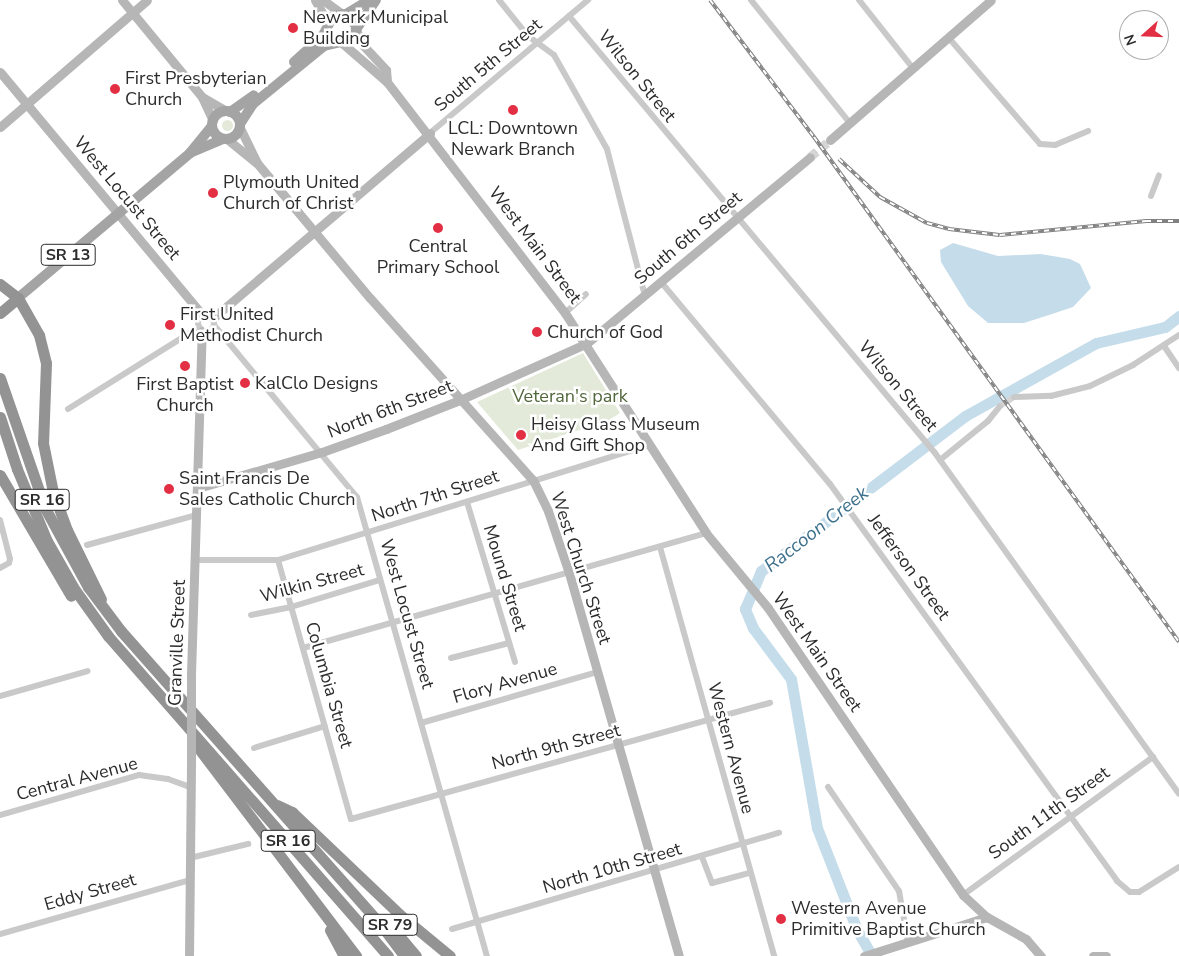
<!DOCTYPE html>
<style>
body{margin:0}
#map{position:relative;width:1179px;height:956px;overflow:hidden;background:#fff;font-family:"Nunito Sans",sans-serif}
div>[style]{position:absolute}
.green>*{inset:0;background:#e3ead9}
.round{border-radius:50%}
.water>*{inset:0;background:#c5ddea}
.river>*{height:11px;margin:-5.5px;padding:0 5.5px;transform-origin:5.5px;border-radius:5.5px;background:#c5ddea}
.street-tunnel>*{height:6px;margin-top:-3px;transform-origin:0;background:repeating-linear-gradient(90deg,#d5d5d5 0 6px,transparent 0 9px)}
.secondary-tunnel>*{height:9px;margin-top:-4.5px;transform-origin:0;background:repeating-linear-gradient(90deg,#d5d5d5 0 9px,transparent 0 13.5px)}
.street>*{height:6px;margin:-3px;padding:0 3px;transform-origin:3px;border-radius:3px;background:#c9c9c9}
.street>.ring{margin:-3px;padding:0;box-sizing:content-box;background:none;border:6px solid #c9c9c9;border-radius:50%}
.secondary>*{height:9px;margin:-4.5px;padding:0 4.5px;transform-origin:4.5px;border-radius:4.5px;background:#b6b6b6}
.primary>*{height:10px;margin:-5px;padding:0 5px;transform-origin:5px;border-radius:5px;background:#a4a4a4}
.primary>.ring{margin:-5px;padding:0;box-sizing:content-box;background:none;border:10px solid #a4a4a4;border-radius:50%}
.highway>*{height:11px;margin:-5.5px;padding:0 5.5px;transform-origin:5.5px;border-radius:5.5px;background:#939393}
.rail>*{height:4px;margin-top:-2px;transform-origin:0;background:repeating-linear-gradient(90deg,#fff 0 5.5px,#818181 0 11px);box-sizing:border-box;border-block:1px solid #818181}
.secondary-bridge>*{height:9px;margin:-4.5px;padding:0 4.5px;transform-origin:4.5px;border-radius:4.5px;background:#b6b6b6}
.dots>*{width:14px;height:14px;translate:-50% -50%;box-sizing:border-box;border:2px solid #fff;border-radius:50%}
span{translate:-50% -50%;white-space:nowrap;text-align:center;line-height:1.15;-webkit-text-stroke:5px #fff;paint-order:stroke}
.shield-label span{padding:1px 4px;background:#fff;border:1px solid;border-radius:4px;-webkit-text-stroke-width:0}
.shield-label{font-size:16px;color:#2c2c2c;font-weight:700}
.poi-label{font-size:18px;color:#2c2c2c}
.left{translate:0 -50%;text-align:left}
.street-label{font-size:18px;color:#2c2c2c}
.park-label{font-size:18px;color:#51663b}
.water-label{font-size:19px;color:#3c708c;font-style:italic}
.north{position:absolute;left:1119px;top:10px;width:50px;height:50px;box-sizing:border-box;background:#fff;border:1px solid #ababab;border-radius:50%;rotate:250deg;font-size:14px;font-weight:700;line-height:20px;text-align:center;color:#2c2c2c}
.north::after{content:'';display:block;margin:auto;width:18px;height:22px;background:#e22f43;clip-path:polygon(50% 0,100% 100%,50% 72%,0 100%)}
</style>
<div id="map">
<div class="green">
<div class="round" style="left:221.5px;top:119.5px;width:11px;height:11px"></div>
<div style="clip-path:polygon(583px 353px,620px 413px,607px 421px,518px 450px,477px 402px)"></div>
</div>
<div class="water">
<div style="clip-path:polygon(953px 243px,998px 256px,1041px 254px,1070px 259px,1080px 264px,1091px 288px,1073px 307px,1049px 315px,1024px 323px,988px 323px,968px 306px,941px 262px,940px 250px)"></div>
</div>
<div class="river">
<div style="left:872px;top:956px;width:30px;rotate:-120deg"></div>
<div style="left:857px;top:930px;width:110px;rotate:-111.4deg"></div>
<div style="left:817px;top:828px;width:151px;rotate:-99.9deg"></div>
<div style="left:791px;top:679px;width:64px;rotate:-126.7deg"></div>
<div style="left:753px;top:628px;width:21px;rotate:-113deg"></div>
<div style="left:745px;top:609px;width:41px;rotate:-67.2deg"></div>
<div style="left:761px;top:571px;width:256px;rotate:-37.2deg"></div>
<div style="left:965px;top:416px;width:150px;rotate:-29.1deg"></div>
<div style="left:1096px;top:343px;width:71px;rotate:-13.1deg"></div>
<div style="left:1165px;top:327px;width:18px;rotate:-38deg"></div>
</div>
<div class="street-tunnel">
<div style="left:1000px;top:406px;width:17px;rotate:-33deg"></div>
</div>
<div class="secondary-tunnel">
<div style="left:810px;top:157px;width:26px;rotate:-40deg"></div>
</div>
<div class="street">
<div style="left:499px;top:0;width:46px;rotate:51.1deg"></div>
<div style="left:528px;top:36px;width:32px;rotate:36deg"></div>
<div style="left:554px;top:55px;width:108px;rotate:60.6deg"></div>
<div style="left:607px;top:149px;width:152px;rotate:75.5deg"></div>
<div style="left:751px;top:0;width:156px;rotate:51.2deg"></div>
<div style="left:859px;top:0;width:85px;rotate:51.7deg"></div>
<div style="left:569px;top:16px;width:570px;rotate:50.05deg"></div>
<div style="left:935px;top:453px;width:419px;rotate:54.4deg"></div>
<div style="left:948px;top:37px;width:141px;rotate:49.3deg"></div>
<div style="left:1040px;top:144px;width:15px;rotate:4deg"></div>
<div style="left:1055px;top:145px;width:36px;rotate:-23deg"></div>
<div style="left:430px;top:133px;width:207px;rotate:-40.1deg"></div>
<div style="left:1151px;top:196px;width:22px;rotate:-69deg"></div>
<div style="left:661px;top:282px;width:263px;rotate:50.1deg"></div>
<div style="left:830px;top:484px;width:490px;rotate:54.1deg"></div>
<div style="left:1117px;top:881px;width:17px;rotate:40deg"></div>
<div style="left:1130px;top:892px;width:9px"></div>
<div style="left:1139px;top:892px;width:47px;rotate:-32deg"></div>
<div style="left:565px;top:313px;width:28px;rotate:-42deg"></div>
<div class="ring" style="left:198px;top:315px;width:10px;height:10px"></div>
<div style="left:214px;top:325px;width:224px;rotate:50.3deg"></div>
<div style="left:357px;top:497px;width:477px;rotate:74.2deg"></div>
<div style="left:1164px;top:346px;width:27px;rotate:56deg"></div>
<div style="left:1014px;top:397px;width:37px;rotate:-2deg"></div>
<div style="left:1051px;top:396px;width:40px;rotate:-14.4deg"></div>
<div style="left:1090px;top:386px;width:48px;rotate:-26deg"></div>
<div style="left:1133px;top:365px;width:55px;rotate:-33.1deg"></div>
<div style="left:68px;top:409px;width:155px;rotate:-32deg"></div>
<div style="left:940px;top:460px;width:62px;rotate:-39.1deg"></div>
<div style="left:988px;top:421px;width:19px;rotate:-51deg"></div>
<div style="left:467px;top:502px;width:167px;rotate:73.3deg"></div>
<div style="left:0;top:520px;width:40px;rotate:75.6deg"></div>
<div style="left:10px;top:559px;width:4px;rotate:104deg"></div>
<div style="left:9px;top:563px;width:10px;rotate:151deg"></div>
<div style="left:87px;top:545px;width:114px;rotate:-15.3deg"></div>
<div style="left:660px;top:547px;width:425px;rotate:74.4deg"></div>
<div style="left:196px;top:560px;width:82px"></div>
<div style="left:278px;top:560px;width:389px;rotate:-17.2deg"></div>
<div style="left:278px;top:560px;width:269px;rotate:74.3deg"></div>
<div style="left:351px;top:819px;width:435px;rotate:-15.5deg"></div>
<div style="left:251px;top:615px;width:41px;rotate:-11.3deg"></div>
<div style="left:291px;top:607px;width:93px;rotate:-16.9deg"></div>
<div style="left:303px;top:648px;width:419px;rotate:-15.9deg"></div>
<div style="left:451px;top:658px;width:60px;rotate:-14.5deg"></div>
<div style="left:0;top:696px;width:91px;rotate:-15.9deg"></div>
<div style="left:421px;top:723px;width:184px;rotate:-16.1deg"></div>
<div style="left:254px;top:748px;width:74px;rotate:-17.2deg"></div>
<div style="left:828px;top:787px;width:126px;rotate:55.7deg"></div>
<div style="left:899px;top:891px;width:52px;rotate:80deg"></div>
<div style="left:0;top:815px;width:145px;rotate:-16.1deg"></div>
<div style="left:139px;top:775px;width:29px;rotate:8deg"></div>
<div style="left:168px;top:779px;width:23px;rotate:20deg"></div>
<div style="left:702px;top:857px;width:28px;rotate:69deg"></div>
<div style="left:712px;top:883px;width:38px;rotate:-15deg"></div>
<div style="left:190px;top:858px;width:60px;rotate:-13.6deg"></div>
<div style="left:963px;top:895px;width:235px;rotate:-36deg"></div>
<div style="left:452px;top:929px;width:341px;rotate:-16.4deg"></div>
<div style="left:0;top:934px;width:197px;rotate:-15.9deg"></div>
</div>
<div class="secondary">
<div style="left:122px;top:0;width:126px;rotate:50.5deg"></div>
<div style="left:202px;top:97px;width:26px;rotate:65deg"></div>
<div style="left:315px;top:0;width:26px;rotate:61deg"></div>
<div style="left:323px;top:0;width:24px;rotate:36deg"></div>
<div style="left:356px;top:29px;width:15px;rotate:70deg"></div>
<div style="left:361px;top:43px;width:37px;rotate:47deg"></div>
<div style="left:386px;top:70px;width:12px;rotate:85deg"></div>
<div style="left:341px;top:42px;width:61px;rotate:41deg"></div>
<div style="left:0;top:72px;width:317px;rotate:50.2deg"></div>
<div style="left:387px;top:82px;width:292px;rotate:52.4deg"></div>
<div style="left:565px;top:313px;width:261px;rotate:57.3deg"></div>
<div style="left:706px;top:533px;width:97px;rotate:50.4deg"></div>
<div style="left:768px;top:608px;width:347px;rotate:55.8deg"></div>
<div style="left:963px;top:895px;width:33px;rotate:43deg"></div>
<div style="left:987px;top:917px;width:45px;rotate:29.4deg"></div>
<div style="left:1026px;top:939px;width:23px;rotate:49deg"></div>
<div style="left:202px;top:97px;width:28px;rotate:30deg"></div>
<div style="left:0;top:127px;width:194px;rotate:-40.8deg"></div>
<div style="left:240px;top:128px;width:39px;rotate:64deg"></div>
<div style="left:227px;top:139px;width:38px;rotate:39deg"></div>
<div style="left:257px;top:163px;width:176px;rotate:50.1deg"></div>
<div style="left:370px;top:298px;width:244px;rotate:48.2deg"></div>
<div style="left:533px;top:480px;width:34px;rotate:64deg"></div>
<div style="left:548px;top:511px;width:65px;rotate:71.3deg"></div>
<div style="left:569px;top:573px;width:398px;rotate:74deg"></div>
<div style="left:830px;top:140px;width:213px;rotate:-41deg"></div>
<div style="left:213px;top:318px;width:285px;rotate:-40.4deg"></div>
<div style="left:198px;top:488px;width:129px;rotate:-16.2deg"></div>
<div style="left:322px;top:452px;width:68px;rotate:-19.8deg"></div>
<div style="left:386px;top:429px;width:82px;rotate:-21.5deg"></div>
<div style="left:462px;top:399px;width:137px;rotate:-24.1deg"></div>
<div style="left:587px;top:343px;width:290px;rotate:-39.8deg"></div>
<div style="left:191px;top:674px;width:343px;rotate:-88.2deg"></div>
<div style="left:189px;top:956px;width:197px;rotate:-89.4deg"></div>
<div style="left:864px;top:956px;width:129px;rotate:-17.6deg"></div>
<div style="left:1093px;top:956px;width:13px"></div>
</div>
<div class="primary">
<div style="left:346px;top:14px;width:27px;rotate:-31deg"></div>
<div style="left:294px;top:62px;width:38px;rotate:-42deg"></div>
<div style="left:322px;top:37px;width:24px;rotate:-62deg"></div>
<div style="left:333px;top:16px;width:13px;rotate:-9deg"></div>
<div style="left:346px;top:14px;width:16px;rotate:50deg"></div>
<div class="ring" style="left:212px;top:111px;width:18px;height:18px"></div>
<div style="left:230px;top:112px;width:29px;rotate:-35deg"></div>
<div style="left:240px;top:124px;width:24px;rotate:-57deg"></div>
<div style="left:253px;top:104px;width:92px;rotate:-39.2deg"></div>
<div style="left:324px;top:46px;width:26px;rotate:-13deg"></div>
<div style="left:349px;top:40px;width:48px;rotate:-56deg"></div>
<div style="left:190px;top:153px;width:35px;rotate:-51deg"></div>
<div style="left:18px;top:298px;width:225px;rotate:-40.1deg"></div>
<div style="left:190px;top:153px;width:36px;rotate:-23deg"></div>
</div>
<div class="highway">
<div style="left:0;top:284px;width:23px;rotate:38deg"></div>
<div style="left:18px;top:298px;width:43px;rotate:60.4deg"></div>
<div style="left:39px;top:335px;width:29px;rotate:76deg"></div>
<div style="left:46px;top:363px;width:80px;rotate:92.1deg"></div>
<div style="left:43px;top:443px;width:50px;rotate:78.5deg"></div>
<div style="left:53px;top:492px;width:40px;rotate:69.8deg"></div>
<div style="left:67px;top:530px;width:77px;rotate:63.8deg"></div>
<div style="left:0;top:313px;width:23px;rotate:-40deg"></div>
<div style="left:0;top:378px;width:138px;rotate:70.9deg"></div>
<div style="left:45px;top:508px;width:90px;rotate:61.4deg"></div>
<div style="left:88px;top:587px;width:55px;rotate:53.1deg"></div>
<div style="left:121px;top:631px;width:392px;rotate:48.5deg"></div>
<div style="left:381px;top:925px;width:39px;rotate:53deg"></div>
<div style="left:0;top:417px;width:55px;rotate:71.9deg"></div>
<div style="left:17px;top:469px;width:78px;rotate:67.4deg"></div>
<div style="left:47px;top:541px;width:56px;rotate:60.3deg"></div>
<div style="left:75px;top:590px;width:57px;rotate:54.3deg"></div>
<div style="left:108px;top:636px;width:425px;rotate:48.8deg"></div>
<div style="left:0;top:475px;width:140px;rotate:59.6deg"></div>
<div style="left:193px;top:741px;width:270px;rotate:52.8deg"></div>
<div style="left:277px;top:805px;width:17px;rotate:25deg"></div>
<div style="left:292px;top:812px;width:148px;rotate:43.6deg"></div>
<div style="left:399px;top:914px;width:66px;rotate:39.5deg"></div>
<div style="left:385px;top:919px;width:48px;rotate:50deg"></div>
<div style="left:330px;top:930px;width:30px;rotate:62deg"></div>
</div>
<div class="rail">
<div style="left:710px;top:0;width:172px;rotate:52.8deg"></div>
<div style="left:814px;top:137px;width:623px;rotate:54.14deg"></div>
<div style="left:839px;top:159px;width:56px;rotate:42.8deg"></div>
<div style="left:880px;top:197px;width:54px;rotate:29deg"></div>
<div style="left:927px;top:223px;width:23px;rotate:15deg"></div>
<div style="left:949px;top:229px;width:51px;rotate:6.7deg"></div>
<div style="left:1000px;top:235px;width:147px;rotate:-5.5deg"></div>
<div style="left:1146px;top:221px;width:33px"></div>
</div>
<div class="secondary-bridge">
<div style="left:191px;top:759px;width:85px;rotate:-90deg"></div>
</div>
<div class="dots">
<div style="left:293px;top:28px;background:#e22f43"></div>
<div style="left:115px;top:89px;background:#e22f43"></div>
<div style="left:513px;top:110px;background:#e22f43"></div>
<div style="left:213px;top:193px;background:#e22f43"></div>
<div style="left:438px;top:228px;background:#e22f43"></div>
<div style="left:170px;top:325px;background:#e22f43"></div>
<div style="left:537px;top:332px;background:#e22f43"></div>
<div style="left:185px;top:366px;background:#e22f43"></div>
<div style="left:245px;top:383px;background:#e22f43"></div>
<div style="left:521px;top:435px;background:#e22f43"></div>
<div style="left:169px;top:489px;background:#e22f43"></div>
<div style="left:781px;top:919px;background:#e22f43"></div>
</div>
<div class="shield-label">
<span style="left:68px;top:255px">SR 13</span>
<span style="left:42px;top:500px">SR 16</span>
<span style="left:288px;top:841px">SR 16</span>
<span style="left:390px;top:925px">SR 79</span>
</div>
<div class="poi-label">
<span class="left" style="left:303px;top:28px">Newark Municipal<br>Building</span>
<span class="left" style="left:125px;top:89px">First Presbyterian<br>Church</span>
<span style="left:513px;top:139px">LCL: Downtown<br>Newark Branch</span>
<span class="left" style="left:223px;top:193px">Plymouth United<br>Church of Christ</span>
<span style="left:438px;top:257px">Central<br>Primary School</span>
<span class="left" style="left:180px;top:325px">First United<br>Methodist Church</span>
<span class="left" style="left:547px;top:332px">Church of God</span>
<span class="left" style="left:255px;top:383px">KalClo Designs</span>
<span style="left:185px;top:395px">First Baptist<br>Church</span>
<span class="left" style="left:531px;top:435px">Heisy Glass Museum<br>And Gift Shop</span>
<span class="left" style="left:179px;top:489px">Saint Francis De<br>Sales Catholic Church</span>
<span class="left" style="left:791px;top:919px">Western Avenue<br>Primitive Baptist Church</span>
</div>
<div class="street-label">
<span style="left:488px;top:65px;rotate:-40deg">South 5th Street</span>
<span style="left:637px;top:76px;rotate:51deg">Wilson Street</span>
<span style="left:127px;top:198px;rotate:50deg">West Locust Street</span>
<span style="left:688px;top:238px;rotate:-40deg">South 6th Street</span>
<span style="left:535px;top:245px;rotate:53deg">West Main Street</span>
<span style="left:898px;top:386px;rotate:50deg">Wilson Street</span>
<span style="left:390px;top:409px;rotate:-21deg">North 6th Street</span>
<span style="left:435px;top:496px;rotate:-18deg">North 7th Street</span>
<span style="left:909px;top:567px;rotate:54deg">Jefferson Street</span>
<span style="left:581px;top:568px;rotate:72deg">West Church Street</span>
<span style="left:505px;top:578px;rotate:73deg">Mound Street</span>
<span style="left:312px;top:583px;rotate:-15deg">Wilkin Street</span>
<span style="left:407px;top:614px;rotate:74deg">West Locust Street</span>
<span style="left:177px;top:643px;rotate:-88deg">Granville Street</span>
<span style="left:817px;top:652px;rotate:55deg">West Main Street</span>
<span style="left:505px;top:683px;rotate:-16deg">Flory Avenue</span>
<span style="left:329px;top:685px;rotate:74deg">Columbia Street</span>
<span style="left:556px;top:747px;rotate:-15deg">North 9th Street</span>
<span style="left:731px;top:748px;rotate:75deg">Western Avenue</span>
<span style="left:77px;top:779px;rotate:-15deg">Central Avenue</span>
<span style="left:1049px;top:813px;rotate:-36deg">South 11th Street</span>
<span style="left:612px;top:868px;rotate:-16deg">North 10th Street</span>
<span style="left:90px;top:892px;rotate:-16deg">Eddy Street</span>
</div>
<div class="park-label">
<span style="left:570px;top:396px">Veteran's park</span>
</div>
<div class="water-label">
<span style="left:817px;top:530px;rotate:-38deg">Raccoon Creek</span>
</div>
<div class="north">N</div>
</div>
